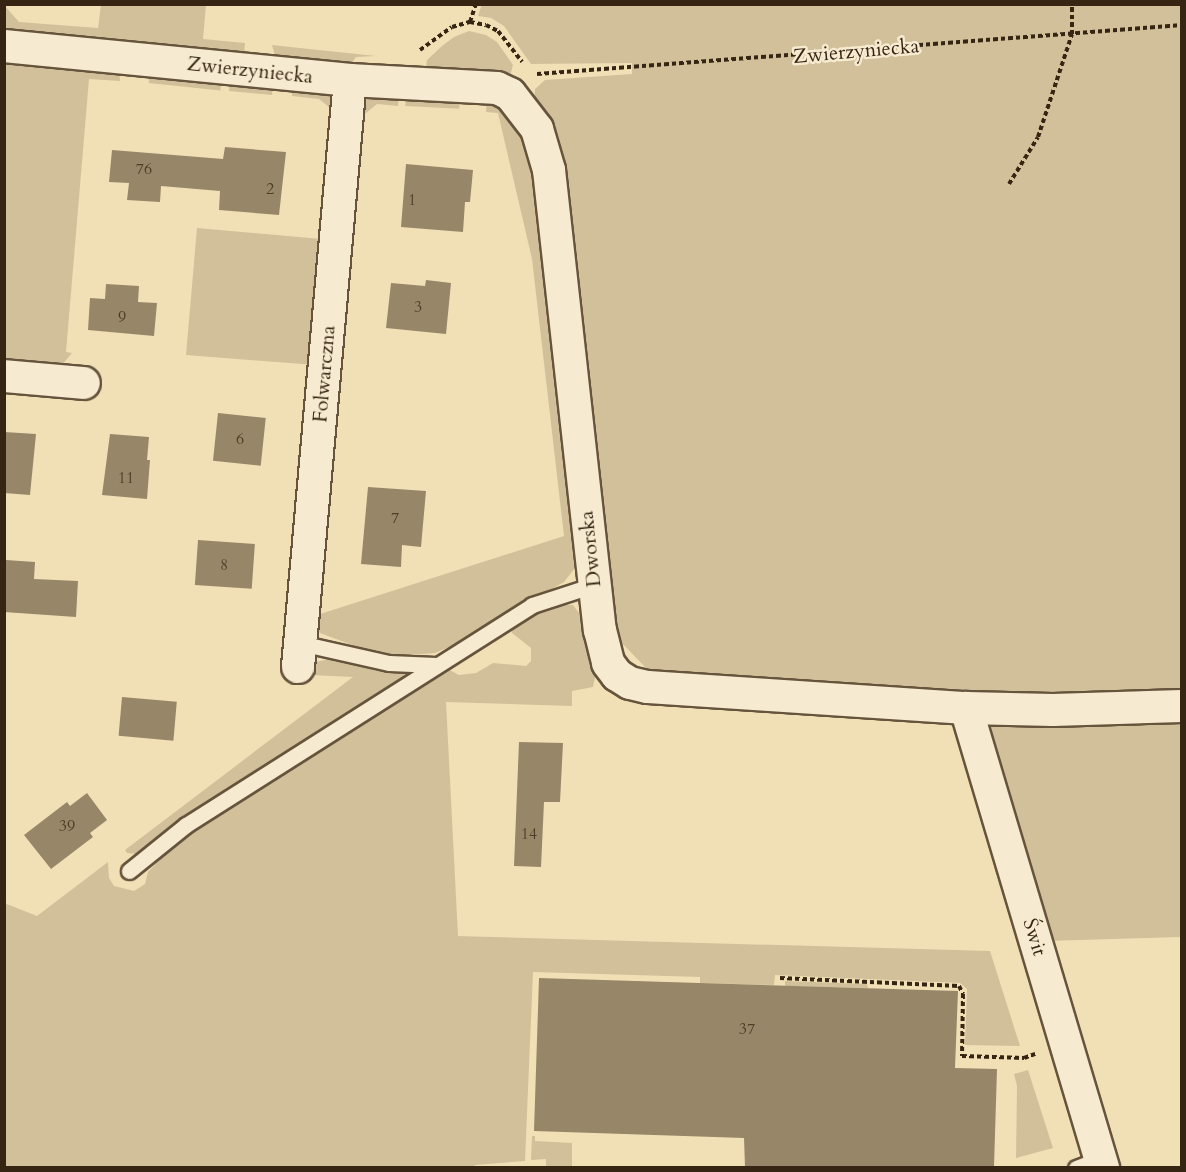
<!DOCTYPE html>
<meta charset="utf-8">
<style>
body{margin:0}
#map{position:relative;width:1186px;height:1172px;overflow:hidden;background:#f1e0b6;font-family:Cardo,serif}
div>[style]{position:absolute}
.green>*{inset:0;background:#d1c09a;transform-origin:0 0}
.building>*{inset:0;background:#988668;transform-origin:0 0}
.path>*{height:4px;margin-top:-2px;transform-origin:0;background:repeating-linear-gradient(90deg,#372513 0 4.5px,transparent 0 7.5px)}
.roads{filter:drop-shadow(2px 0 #66543c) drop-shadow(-2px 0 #66543c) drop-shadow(0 2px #66543c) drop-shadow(0 -2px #66543c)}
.service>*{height:15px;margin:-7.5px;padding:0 7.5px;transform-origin:7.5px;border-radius:7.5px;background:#f6ebd0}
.minor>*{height:32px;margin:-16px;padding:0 16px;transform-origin:16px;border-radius:16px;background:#f6ebd0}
span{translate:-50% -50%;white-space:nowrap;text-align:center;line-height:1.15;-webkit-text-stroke:5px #f6ebd0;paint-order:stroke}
.number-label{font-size:16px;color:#4f3d28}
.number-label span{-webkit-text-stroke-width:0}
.street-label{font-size:20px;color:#372513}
.frame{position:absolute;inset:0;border:6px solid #372513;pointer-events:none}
</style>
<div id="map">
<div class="green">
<div style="clip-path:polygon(482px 4px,1181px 5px,1180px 697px,963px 697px,648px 670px,618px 639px,609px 617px,534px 104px,535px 89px,545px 80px,632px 74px,632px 63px,531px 64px,504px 26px,491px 18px,478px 16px)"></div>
<div style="clip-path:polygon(4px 5px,19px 22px,98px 28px,101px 5px,206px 5px,203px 39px,245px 43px,244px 55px,5px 33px)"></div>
<div style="clip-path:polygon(469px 31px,486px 35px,497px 42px,513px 65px,510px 76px,490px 79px,426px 67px,427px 60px,442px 46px,454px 37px)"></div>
<div style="clip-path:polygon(272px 45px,309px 49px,376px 56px,356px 57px,351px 64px,337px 67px,282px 62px,275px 56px)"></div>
<div style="clip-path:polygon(4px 58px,119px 69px,120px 81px,89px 79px,66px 352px,72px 353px,61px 366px,5px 361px)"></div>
<div style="left:150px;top:71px;width:72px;height:12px;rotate:6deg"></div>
<div style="clip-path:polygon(230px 78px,273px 85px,272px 95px,229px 91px)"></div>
<div style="clip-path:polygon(293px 86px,333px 92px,336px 99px,316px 365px,186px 355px,197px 228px,321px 239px,334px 111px,319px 99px,292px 96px)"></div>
<div style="clip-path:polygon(399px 93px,398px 106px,377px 104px,360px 118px,363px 97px)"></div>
<div style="left:406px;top:94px;width:54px;height:12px;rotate:3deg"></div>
<div style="clip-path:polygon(487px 100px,496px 103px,512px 114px,534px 157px,578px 564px,564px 582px,449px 647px,435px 653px,398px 656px,360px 648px,320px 633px,316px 626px,317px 615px,564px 536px,532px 259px,498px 113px,486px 112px)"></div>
<div style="clip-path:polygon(558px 605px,573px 605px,582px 617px,591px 644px,596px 672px,593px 687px,572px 691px,572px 706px,446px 702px,458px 936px,990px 951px,1020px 1046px,965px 1045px,967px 989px,960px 983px,775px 975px,774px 985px,700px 983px,700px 977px,533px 972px,525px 1161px,475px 1165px,474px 1168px,5px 1167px,4px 903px,37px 916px,108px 862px,109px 878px,114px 886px,134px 891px,145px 884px,148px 872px,170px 849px,210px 818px,444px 667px,459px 675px,476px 673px,493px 663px,526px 666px,531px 661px,531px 648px,512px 633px,511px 629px,533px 613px)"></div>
<div style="clip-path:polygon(333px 658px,377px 671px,406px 672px,407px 675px,256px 772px,137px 854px,127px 853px,125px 850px,353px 677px,311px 675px,312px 663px)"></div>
<div style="clip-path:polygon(1181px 720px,1181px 937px,1045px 941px,987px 733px,989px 727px,995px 724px)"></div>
<div style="clip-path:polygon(785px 981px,867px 984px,868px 988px,785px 986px)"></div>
<div style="clip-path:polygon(1028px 1070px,1053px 1148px,1016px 1158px,1017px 1086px,1014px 1074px)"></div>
<div style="clip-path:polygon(532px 1136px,535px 1136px,535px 1141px,572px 1143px,572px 1167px,546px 1167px,546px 1159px,531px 1160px)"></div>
</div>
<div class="building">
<div style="clip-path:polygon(225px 147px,286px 152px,279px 215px,219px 210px,220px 191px,161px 186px,160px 202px,127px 200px,129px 183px,109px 182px,112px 150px,223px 159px)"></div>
<div style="clip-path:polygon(406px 164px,473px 170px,470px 202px,465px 202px,463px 232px,401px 227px)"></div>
<div style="clip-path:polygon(426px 280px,451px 283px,446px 334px,386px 328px,391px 283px,425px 286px)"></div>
<div style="clip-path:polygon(106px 284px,139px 286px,138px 302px,157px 303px,154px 336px,88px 330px,90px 298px,105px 299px)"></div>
<div style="left:218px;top:413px;width:48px;height:48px;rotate:6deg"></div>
<div style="clip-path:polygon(4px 432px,36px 434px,30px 495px,4px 493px)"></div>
<div style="clip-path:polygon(110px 434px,149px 437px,147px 460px,150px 460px,147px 499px,102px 495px)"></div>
<div style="clip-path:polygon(368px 487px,426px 491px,421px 547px,402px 545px,401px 567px,361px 564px)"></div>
<div style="left:198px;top:540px;width:57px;height:45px;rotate:4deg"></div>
<div style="clip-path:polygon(6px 560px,35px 562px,34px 579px,78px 581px,76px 617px,4px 612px)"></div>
<div style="left:122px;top:697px;width:55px;height:39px;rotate:5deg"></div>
<div style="clip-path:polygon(519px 742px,563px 743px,560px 802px,544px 802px,541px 867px,514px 866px)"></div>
<div style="clip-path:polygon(87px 793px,107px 820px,90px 833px,93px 837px,51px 869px,24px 835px,67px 802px,70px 806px)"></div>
<div style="clip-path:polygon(539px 978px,958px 991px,955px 1068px,997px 1069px,994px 1167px,745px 1167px,744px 1138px,534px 1131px)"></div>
</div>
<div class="path">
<div style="left:470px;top:22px;width:19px;rotate:-72deg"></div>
<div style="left:420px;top:50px;width:39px;rotate:-36deg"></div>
<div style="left:452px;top:27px;width:19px;rotate:-16deg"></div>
<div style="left:470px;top:22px;width:16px;rotate:11deg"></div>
<div style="left:486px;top:25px;width:13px;rotate:27deg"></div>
<div style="left:498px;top:31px;width:39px;rotate:52deg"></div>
<div style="left:537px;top:74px;width:647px;rotate:-4.34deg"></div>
<div style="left:1009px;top:184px;width:55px;rotate:-58.3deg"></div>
<div style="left:1038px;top:137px;width:108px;rotate:-71.7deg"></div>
<div style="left:1072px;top:34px;width:30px;rotate:-90deg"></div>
<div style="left:780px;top:978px;width:179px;rotate:2.6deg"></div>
<div style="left:959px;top:986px;width:9px;rotate:63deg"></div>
<div style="left:963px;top:994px;width:62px;rotate:90.9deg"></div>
<div style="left:962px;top:1056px;width:62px;rotate:1.8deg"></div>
<div style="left:1024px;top:1058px;width:12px;rotate:-20deg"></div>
</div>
<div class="roads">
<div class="service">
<div style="left:300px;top:643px;width:91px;rotate:12.7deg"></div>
<div style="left:389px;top:663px;width:47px;rotate:2.4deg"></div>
<div style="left:129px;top:871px;width:73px;rotate:-38.9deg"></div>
<div style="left:186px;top:825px;width:410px;rotate:-32.4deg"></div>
<div style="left:532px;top:605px;width:65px;rotate:-17.9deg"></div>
<div style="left:1076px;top:1168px;width:26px;rotate:-21deg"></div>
</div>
<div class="minor">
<div style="left:4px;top:46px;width:348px;rotate:5.6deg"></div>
<div style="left:350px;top:80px;width:147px;rotate:3.1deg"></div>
<div style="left:497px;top:88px;width:14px;rotate:25deg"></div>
<div style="left:510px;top:94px;width:44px;rotate:52.4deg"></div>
<div style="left:537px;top:129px;width:43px;rotate:73.7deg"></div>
<div style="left:549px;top:170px;width:463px;rotate:83.7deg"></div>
<div style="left:600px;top:630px;width:34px;rotate:76deg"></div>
<div style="left:608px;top:663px;width:15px;rotate:53deg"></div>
<div style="left:617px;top:675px;width:15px;rotate:32deg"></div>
<div style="left:630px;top:683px;width:18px;rotate:13deg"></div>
<div style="left:648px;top:687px;width:319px;rotate:3.8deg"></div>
<div style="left:966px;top:708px;width:87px;rotate:1.3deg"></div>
<div style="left:1053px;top:710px;width:129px;rotate:-1.8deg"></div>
<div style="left:4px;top:376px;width:80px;rotate:5deg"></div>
<div style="left:298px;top:667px;width:589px;rotate:-84.94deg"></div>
<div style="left:966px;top:708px;width:480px;rotate:73.4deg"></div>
</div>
</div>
<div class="number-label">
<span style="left:144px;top:169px">76</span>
<span style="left:270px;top:189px">2</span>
<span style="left:412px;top:200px">1</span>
<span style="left:418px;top:307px">3</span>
<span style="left:122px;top:317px">9</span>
<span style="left:240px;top:439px">6</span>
<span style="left:126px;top:478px">11</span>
<span style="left:395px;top:518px">7</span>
<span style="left:224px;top:565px">8</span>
<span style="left:67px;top:826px">39</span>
<span style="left:529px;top:834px">14</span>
<span style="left:747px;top:1029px">37</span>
</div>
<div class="street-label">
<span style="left:856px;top:51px;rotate:-5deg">Zwierzyniecka</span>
<span style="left:250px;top:70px;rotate:6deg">Zwierzyniecka</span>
<span style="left:324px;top:374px;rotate:-85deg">Folwarczna</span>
<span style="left:590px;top:549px;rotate:-96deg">Dworska</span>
<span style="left:1035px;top:937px;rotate:73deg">Świt</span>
</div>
<div class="frame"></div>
</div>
